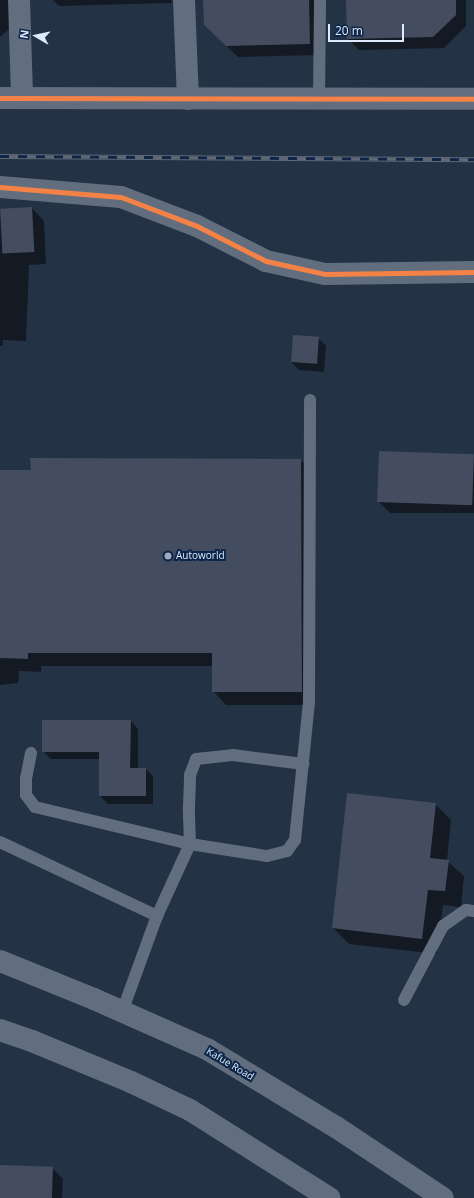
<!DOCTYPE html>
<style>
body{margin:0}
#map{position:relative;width:474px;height:1198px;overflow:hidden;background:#243245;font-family:"Open Sans",sans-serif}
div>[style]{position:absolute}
.shadow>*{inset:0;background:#0007}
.building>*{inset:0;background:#444c60;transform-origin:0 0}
.service>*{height:12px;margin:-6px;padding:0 6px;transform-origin:6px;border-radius:6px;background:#626e7d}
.minor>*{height:22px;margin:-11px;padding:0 11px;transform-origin:11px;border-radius:11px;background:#626e7d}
.primary>*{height:22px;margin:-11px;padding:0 11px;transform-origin:11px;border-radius:11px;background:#626e7d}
.rail>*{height:4.5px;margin-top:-2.25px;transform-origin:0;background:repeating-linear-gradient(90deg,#0c2548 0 9px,#5e6877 0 18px);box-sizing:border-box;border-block:1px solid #5e6877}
.cycleway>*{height:5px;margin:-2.5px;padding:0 2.5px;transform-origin:2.5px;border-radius:2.5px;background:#f48246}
.dots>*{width:11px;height:11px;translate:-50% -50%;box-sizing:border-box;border:2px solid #0c2548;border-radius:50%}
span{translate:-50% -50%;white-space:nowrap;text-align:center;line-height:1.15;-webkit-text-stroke:4px #0c2548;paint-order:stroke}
.poi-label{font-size:10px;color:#deebfd}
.left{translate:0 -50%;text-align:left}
.street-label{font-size:10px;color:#deebfd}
.north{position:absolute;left:16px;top:16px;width:40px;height:40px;-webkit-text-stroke:3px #0c2548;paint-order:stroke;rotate:279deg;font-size:11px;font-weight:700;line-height:16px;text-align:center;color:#deebfd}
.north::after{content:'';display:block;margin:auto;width:14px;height:18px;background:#deebfd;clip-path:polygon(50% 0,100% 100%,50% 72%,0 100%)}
.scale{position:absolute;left:328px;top:24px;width:76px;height:18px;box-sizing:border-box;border:2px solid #deebfd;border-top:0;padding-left:5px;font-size:12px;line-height:14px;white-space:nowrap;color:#deebfd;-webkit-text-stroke:3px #0c2548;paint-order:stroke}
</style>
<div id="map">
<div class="shadow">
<div style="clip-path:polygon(0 0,13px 0,14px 25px,0 37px)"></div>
<div style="clip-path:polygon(53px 0,171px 0,172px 3px,59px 6px)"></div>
<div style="clip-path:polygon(204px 0,320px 0,320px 55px,238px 57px,204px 25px)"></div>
<div style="clip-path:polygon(347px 0,466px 0,466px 26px,444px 48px,359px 50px,348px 39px)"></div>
<div style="clip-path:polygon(32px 208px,44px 221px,46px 264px,29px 265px,26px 341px,3px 340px,3px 346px,0 346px,0 210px)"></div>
<div style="clip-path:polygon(318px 338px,326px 346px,324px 372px,299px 370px,291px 362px)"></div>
<div style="clip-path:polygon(474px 455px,474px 513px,390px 513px,379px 502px)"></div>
<div style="clip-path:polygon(301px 460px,314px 473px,314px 705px,226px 705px,213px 691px,213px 666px,41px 666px,41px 672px,19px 671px,18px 683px,0 685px,0 471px,32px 471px)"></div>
<div style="clip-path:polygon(131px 721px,138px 729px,138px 769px,146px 769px,153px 776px,153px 804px,108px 804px,100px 796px,100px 759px,51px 759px,43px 751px)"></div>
<div style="clip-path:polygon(435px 804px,451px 820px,447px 861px,464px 876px,461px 907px,443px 905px,437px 954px,349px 944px,333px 928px)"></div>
<div style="clip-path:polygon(0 1166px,52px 1168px,63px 1179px,62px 1198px,0 1198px)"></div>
</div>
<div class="building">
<div style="clip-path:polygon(203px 0,309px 0,310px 44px,226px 46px,204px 25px)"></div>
<div style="clip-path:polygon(346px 0,456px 0,456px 15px,433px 37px,347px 39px)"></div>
<div style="left:32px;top:207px;width:45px;height:32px;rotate:87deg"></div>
<div style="left:293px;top:335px;width:26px;height:27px;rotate:4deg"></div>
<div style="left:379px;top:451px;width:95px;height:51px;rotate:2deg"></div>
<div style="clip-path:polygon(30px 458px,301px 459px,302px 692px,212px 692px,212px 653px,28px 653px,28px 659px,0 658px,0 470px,31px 470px)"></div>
<div style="clip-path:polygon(42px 720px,131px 720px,130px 768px,146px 768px,146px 796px,99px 796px,99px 752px,42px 752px)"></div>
<div style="clip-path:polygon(347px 793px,436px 803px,430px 858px,449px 860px,445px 891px,428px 890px,422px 939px,332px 928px)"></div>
<div style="left:0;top:1165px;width:53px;height:33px;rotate:2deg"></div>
</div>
<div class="service">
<div style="left:319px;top:99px;width:99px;rotate:-89.4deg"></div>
<div style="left:31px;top:753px;width:25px;rotate:101deg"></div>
<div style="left:26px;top:778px;width:17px;rotate:90deg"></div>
<div style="left:26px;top:795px;width:15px;rotate:53deg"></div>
<div style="left:35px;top:807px;width:159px;rotate:13.4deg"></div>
<div style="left:190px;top:844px;width:37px;rotate:-92deg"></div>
<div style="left:189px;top:807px;width:32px;rotate:-88deg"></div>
<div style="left:190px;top:775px;width:17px;rotate:-69deg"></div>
<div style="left:196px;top:759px;width:37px;rotate:-6deg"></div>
<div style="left:233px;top:755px;width:71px;rotate:7.3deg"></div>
<div style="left:0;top:842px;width:174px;rotate:25.2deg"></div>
<div style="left:404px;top:1000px;width:84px;rotate:-62.2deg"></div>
<div style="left:443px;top:926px;width:28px;rotate:-35deg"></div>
<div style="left:466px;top:910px;width:8px;rotate:7deg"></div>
<div style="left:122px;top:1012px;width:102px;rotate:-70deg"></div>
<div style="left:157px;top:916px;width:79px;rotate:-65.4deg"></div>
<div style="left:190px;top:844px;width:78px;rotate:8.9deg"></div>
<div style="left:267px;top:856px;width:21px;rotate:-14deg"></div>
<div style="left:287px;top:851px;width:14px;rotate:-54deg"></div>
<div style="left:295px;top:840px;width:138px;rotate:-84.2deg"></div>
<div style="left:309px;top:703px;width:303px;rotate:-89.8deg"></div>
</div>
<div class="minor">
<div style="left:19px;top:0;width:98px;rotate:88.2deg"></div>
<div style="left:184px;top:0;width:99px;rotate:87.7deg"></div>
<div style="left:0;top:98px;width:474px;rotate:0.1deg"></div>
<div style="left:0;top:187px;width:121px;rotate:4.7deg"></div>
<div style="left:121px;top:197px;width:81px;rotate:20.9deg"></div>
<div style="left:197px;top:226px;width:77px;rotate:26.9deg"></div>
<div style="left:266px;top:261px;width:60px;rotate:12.4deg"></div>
<div style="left:325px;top:274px;width:149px;rotate:-0.8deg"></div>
</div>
<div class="primary">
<div style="left:0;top:961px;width:101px;rotate:22deg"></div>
<div style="left:94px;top:999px;width:124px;rotate:23.9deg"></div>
<div style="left:207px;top:1049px;width:151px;rotate:31.2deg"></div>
<div style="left:336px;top:1127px;width:128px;rotate:33.6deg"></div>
<div style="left:0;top:1030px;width:34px;rotate:19deg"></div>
<div style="left:32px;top:1041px;width:107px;rotate:22.5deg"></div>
<div style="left:131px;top:1082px;width:65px;rotate:25.4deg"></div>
<div style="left:190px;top:1110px;width:165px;rotate:32.3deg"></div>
</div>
<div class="rail">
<div style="left:0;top:156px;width:474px;rotate:0.4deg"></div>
</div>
<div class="cycleway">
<div style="left:0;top:98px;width:474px;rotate:0.1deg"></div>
<div style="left:0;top:187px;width:121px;rotate:4.7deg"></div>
<div style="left:121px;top:197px;width:81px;rotate:20.9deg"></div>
<div style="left:197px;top:226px;width:77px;rotate:26.9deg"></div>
<div style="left:266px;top:261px;width:60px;rotate:12.4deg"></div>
<div style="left:325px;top:274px;width:149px;rotate:-0.8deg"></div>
</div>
<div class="dots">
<div style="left:168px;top:556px;background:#9daabd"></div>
</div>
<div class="poi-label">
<span class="left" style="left:176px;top:556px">Autoworld</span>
</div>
<div class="street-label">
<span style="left:230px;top:1064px;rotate:31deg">Kafue Road</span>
</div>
<div class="north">N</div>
<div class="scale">20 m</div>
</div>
